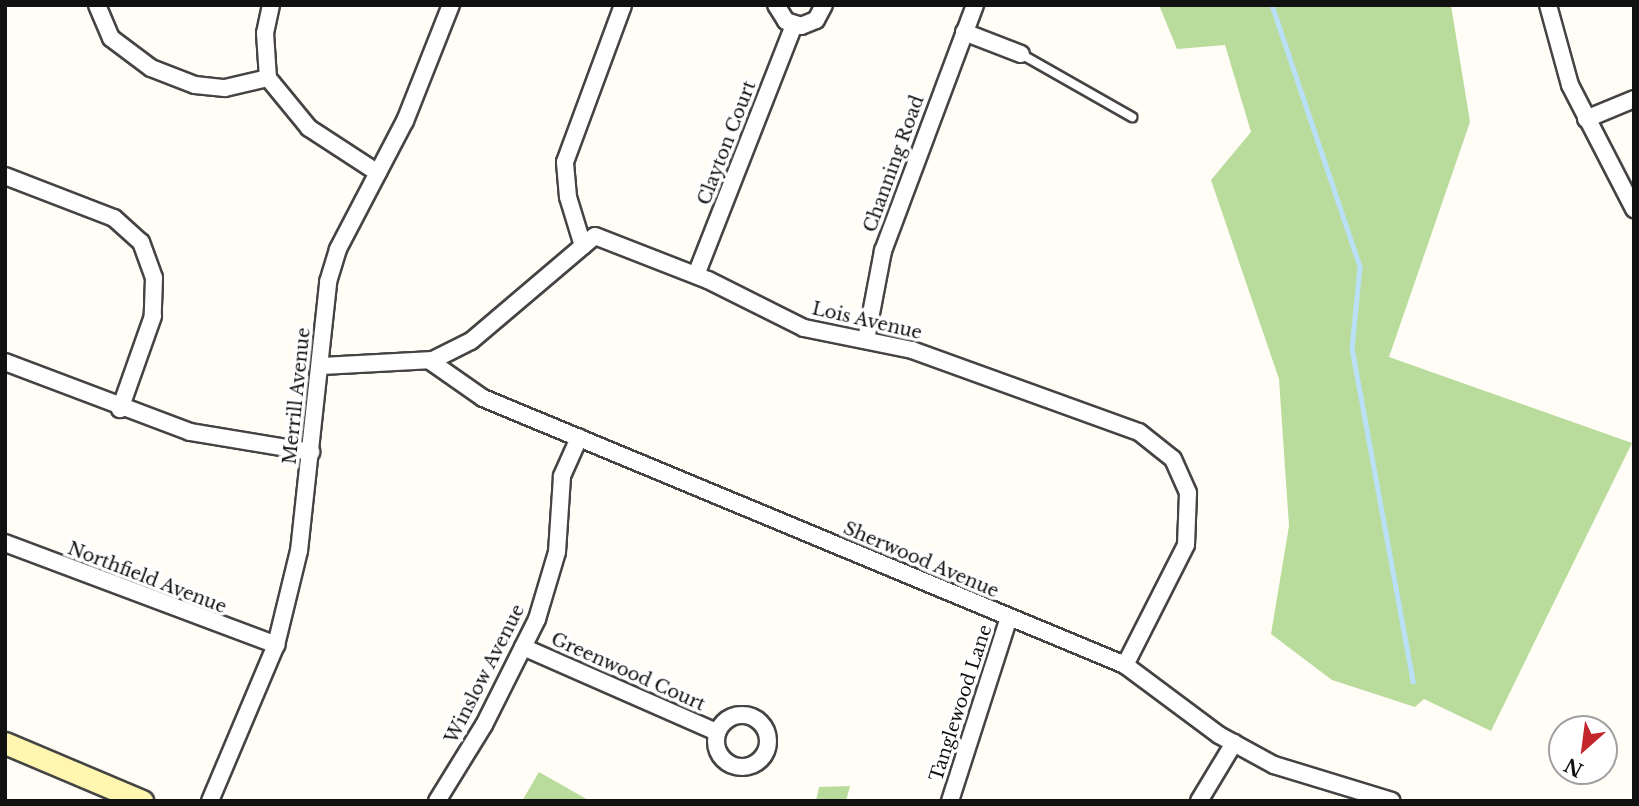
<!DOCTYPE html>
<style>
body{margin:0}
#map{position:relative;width:1639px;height:806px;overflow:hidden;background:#fffdf5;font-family:"Libre Baskerville",serif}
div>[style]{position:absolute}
.forest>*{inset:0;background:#b9dc9c}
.stream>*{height:4.5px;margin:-2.25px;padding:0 2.25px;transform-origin:2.25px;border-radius:2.25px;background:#b9e0f7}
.roads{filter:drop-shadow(2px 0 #444) drop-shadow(-2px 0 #444) drop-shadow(0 2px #444) drop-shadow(0 -2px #444)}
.lane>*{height:8px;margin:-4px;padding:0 4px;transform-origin:4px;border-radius:4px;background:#fff}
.street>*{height:16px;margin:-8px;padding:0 8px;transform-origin:8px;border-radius:8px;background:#fff}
.street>.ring{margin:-8px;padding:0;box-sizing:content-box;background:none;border:16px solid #fff;border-radius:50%}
.secondary>*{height:21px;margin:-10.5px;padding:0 10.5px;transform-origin:10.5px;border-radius:10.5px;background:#fff6b0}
span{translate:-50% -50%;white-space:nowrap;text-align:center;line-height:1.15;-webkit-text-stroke:7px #fff;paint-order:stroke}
.street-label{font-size:18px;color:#111}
.frame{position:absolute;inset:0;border:7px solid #111;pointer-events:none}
.north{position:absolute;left:1548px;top:715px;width:70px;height:70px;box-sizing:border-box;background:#fff;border:2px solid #a0a0a0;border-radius:50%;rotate:208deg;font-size:19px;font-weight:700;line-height:28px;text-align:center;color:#111}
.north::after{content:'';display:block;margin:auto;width:24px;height:32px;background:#c4262e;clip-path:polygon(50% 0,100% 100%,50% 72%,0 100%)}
</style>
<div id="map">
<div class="forest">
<div style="clip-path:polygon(1159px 5px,1451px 5px,1470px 122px,1389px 357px,1632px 443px,1491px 731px,1424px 699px,1415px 707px,1332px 680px,1271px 634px,1289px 526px,1279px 379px,1211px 180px,1251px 132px,1225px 45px,1177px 49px)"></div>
<div style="clip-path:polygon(539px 772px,590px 801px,522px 801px)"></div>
<div style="clip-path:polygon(850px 786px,846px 801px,816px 801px,819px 787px)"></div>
</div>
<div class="stream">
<div style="left:1272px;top:5px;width:276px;rotate:71.4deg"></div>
<div style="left:1360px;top:267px;width:81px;rotate:95.6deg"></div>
<div style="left:1352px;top:348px;width:339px;rotate:79.6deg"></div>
</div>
<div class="roads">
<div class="lane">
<div style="left:1021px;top:54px;width:128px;rotate:29.6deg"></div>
</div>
<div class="street">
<div style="left:97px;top:5px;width:36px;rotate:67deg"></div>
<div style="left:111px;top:38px;width:50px;rotate:36.9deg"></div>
<div style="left:151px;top:68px;width:47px;rotate:21.1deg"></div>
<div style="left:195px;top:85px;width:30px;rotate:6deg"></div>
<div style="left:225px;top:88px;width:44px;rotate:-13.1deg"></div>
<div style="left:271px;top:5px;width:29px;rotate:102deg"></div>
<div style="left:265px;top:33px;width:45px;rotate:86.2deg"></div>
<div style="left:268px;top:78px;width:65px;rotate:50.6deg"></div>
<div style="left:309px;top:128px;width:82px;rotate:33.1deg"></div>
<div style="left:776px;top:5px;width:19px;rotate:58deg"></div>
<div style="left:786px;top:21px;width:16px;rotate:18deg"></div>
<div style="left:801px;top:26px;width:16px;rotate:-22deg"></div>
<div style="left:816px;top:20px;width:17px;rotate:-62deg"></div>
<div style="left:1548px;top:5px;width:83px;rotate:74.6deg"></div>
<div style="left:1570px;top:85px;width:140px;rotate:62.7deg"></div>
<div style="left:964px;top:32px;width:61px;rotate:21.1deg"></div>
<div style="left:1586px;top:119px;width:52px;rotate:-22.6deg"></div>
<div style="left:5px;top:176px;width:117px;rotate:21.1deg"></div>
<div style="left:114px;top:218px;width:36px;rotate:42deg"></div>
<div style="left:141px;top:242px;width:38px;rotate:70deg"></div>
<div style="left:154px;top:278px;width:38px;rotate:92deg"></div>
<div style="left:153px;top:316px;width:99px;rotate:109.5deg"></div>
<div style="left:583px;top:246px;width:51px;rotate:-107deg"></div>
<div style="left:568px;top:197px;width:35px;rotate:-95deg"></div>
<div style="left:565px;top:162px;width:167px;rotate:-69.7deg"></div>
<div style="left:696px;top:275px;width:269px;rotate:-68.6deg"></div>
<div style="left:866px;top:340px;width:91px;rotate:-79.2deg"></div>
<div style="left:883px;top:251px;width:263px;rotate:-69.5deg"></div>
<div style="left:430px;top:361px;width:65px;rotate:34.9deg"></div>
<div style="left:483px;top:398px;width:695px;rotate:22.58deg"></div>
<div style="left:1125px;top:665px;width:117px;rotate:36.7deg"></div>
<div style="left:1219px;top:735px;width:63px;rotate:28.6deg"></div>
<div style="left:1274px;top:765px;width:123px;rotate:17deg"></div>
<div style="left:5px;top:362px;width:198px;rotate:20.7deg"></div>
<div style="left:190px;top:432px;width:123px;rotate:9.4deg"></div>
<div style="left:322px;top:366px;width:111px;rotate:-3.1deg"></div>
<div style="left:433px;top:360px;width:42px;rotate:-26.6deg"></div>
<div style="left:471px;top:341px;width:162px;rotate:-40.3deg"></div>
<div style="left:595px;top:236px;width:121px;rotate:21.3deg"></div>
<div style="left:708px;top:280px;width:107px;rotate:26.6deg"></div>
<div style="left:804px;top:328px;width:110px;rotate:11.5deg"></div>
<div style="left:912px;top:350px;width:241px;rotate:19.9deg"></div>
<div style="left:1139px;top:432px;width:43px;rotate:38.5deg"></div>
<div style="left:1173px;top:459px;width:37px;rotate:66deg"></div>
<div style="left:1188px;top:493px;width:52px;rotate:92.2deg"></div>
<div style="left:1186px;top:545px;width:135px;rotate:116.9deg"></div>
<div style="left:5px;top:543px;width:290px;rotate:20.6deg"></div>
<div style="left:523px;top:647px;width:212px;rotate:23.7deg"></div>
<div class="ring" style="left:716px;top:715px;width:36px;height:36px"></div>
<div style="left:210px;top:801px;width:169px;rotate:-67.1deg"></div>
<div style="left:276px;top:645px;width:97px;rotate:-76.3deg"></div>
<div style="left:299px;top:551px;width:271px;rotate:-83.8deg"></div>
<div style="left:328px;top:282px;width:34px;rotate:-73deg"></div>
<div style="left:338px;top:249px;width:144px;rotate:-62.4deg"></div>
<div style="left:405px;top:121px;width:125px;rotate:-68.4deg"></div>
<div style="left:437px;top:801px;width:89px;rotate:-58.3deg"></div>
<div style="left:484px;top:725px;width:119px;rotate:-63.4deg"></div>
<div style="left:537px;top:619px;width:70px;rotate:-73.4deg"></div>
<div style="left:557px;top:552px;width:76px;rotate:-86.2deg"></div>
<div style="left:562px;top:476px;width:42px;rotate:-65.9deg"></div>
<div style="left:950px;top:801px;width:193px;rotate:-72.2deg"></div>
<div style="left:1199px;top:801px;width:68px;rotate:-58.9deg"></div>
</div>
<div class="secondary">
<div style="left:5px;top:743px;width:149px;rotate:22.9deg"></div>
</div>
</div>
<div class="street-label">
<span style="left:727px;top:143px;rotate:-69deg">Clayton Court</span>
<span style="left:894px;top:164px;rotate:-70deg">Channing Road</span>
<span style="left:867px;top:321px;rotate:13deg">Lois Avenue</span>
<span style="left:297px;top:396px;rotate:-84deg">Merrill Avenue</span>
<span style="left:921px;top:560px;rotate:23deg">Sherwood Avenue</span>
<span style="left:147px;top:578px;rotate:21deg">Northfield Avenue</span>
<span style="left:628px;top:672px;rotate:24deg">Greenwood Court</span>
<span style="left:485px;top:674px;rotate:-63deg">Winslow Avenue</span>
<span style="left:961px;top:703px;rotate:-72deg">Tanglewood Lane</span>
</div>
<div class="frame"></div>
<div class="north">N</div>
</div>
